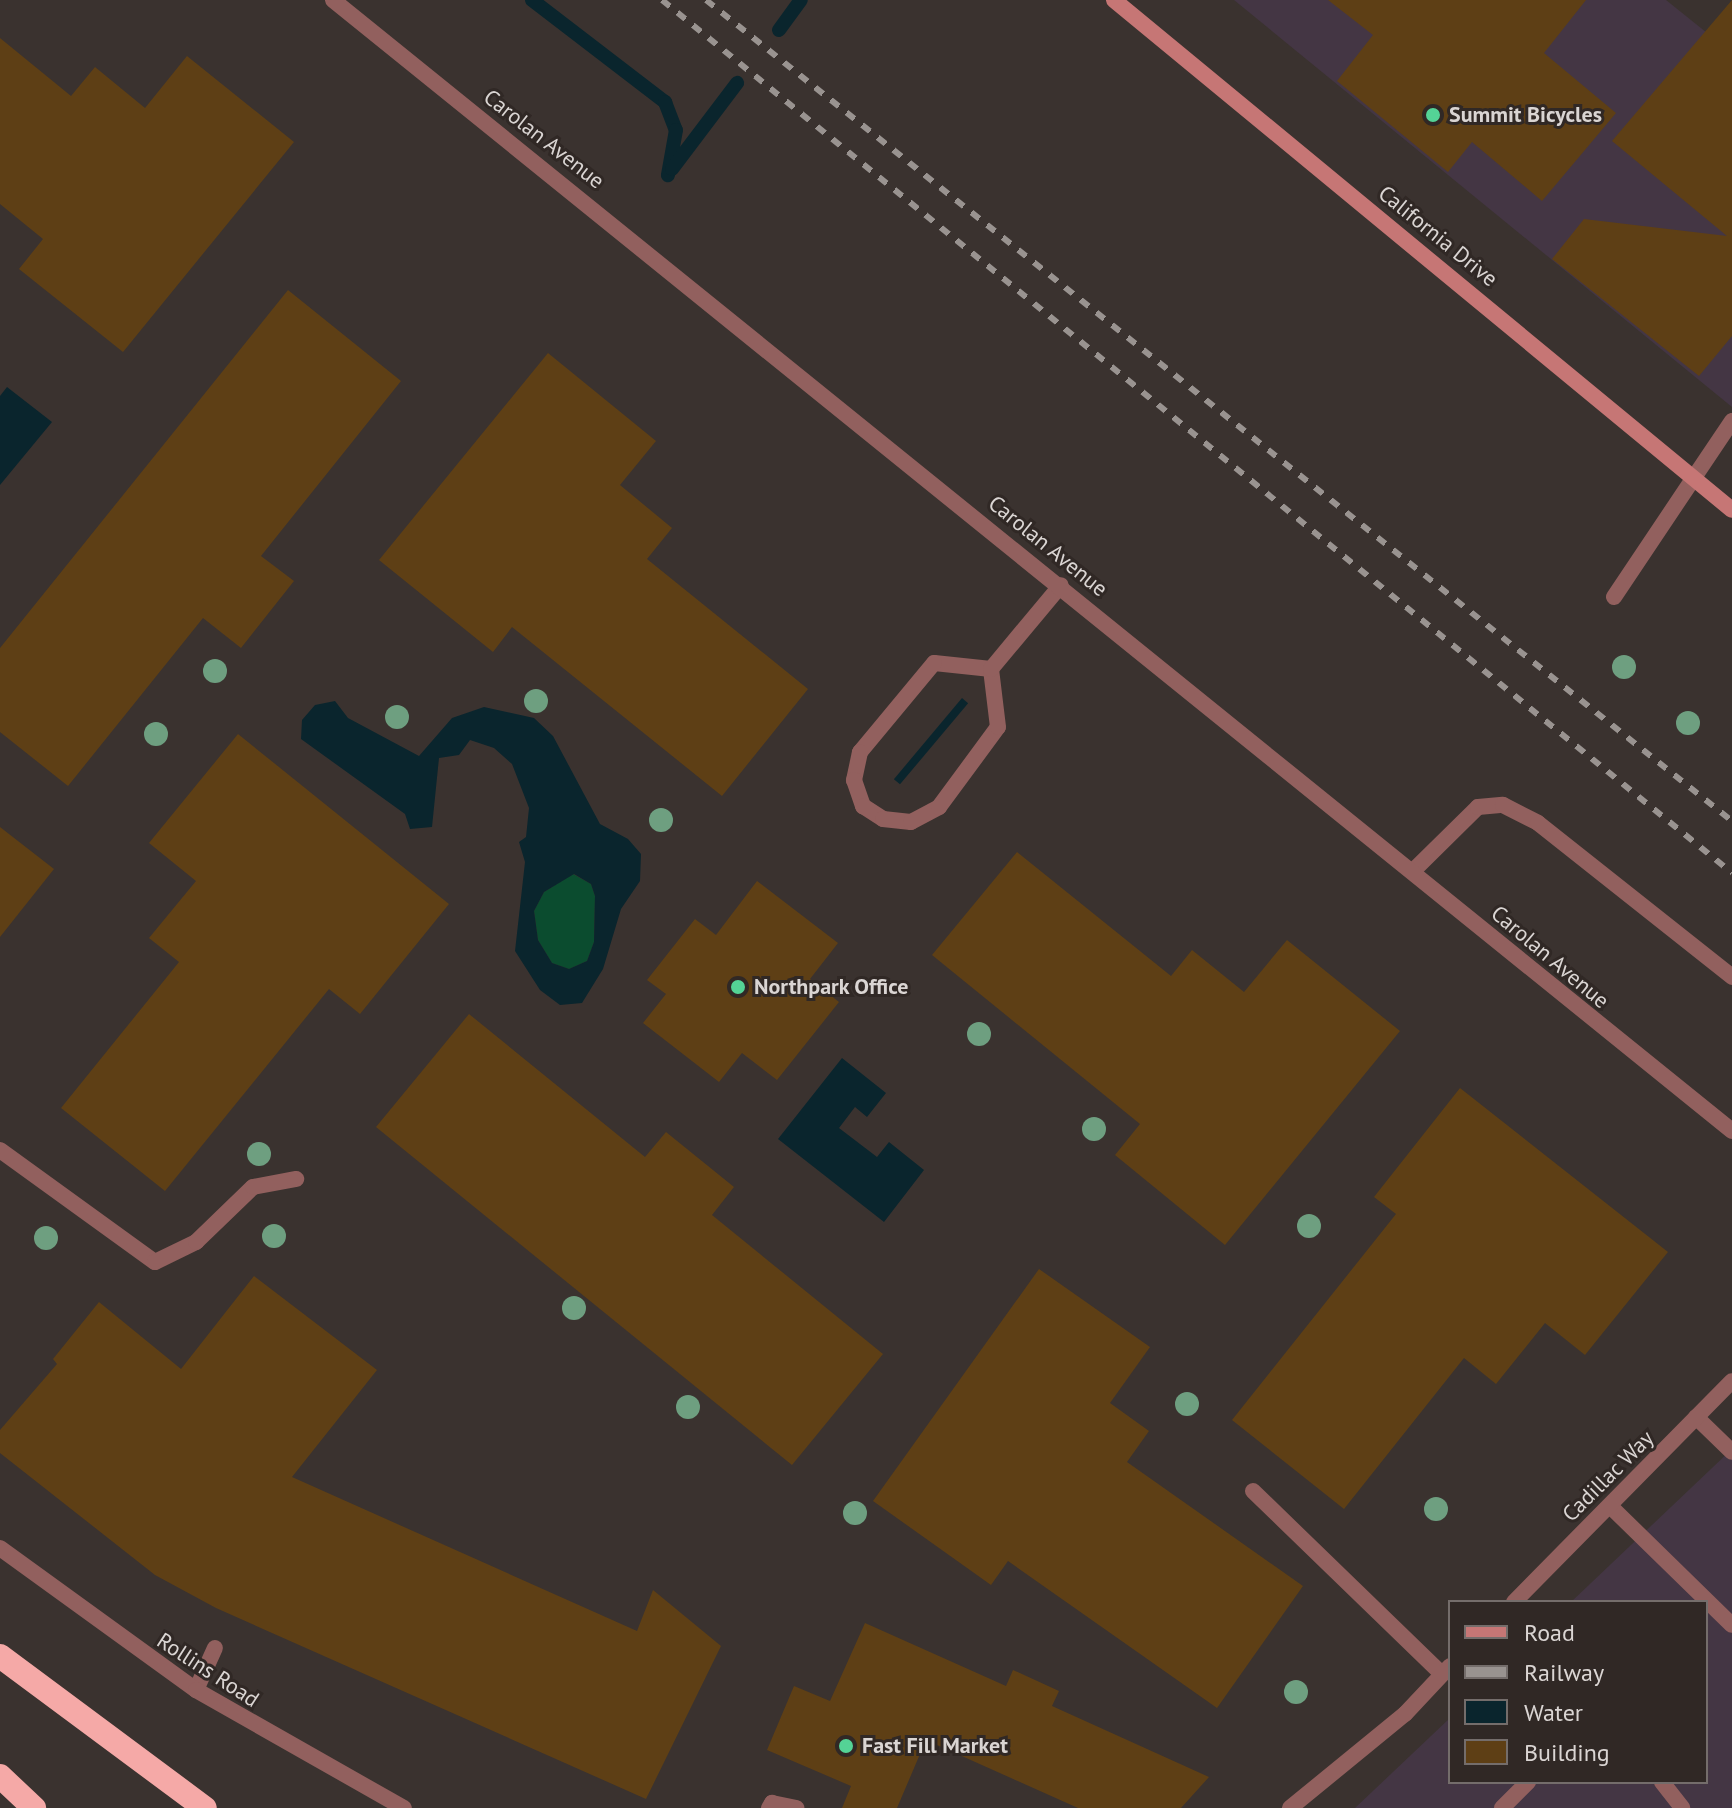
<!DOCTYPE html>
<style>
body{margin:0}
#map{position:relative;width:1732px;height:1808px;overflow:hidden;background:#3a322f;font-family:"PT Sans",sans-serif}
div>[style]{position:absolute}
.commercial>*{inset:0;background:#443644}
.green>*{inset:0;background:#0b4c2f}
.water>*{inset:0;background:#0a252d;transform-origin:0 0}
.stream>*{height:14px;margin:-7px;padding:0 7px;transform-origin:7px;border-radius:7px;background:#0a252d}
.building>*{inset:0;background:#5e3f15}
.service>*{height:16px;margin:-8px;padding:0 8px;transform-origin:8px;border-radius:8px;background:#92605e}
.minor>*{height:16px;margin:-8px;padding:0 8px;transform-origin:8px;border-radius:8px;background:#92605e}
.tertiary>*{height:16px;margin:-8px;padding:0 8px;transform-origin:8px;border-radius:8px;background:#92605e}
.secondary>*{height:16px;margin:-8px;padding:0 8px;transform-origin:8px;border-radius:8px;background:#c67675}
.motorway>*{height:24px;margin:-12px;padding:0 12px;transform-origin:12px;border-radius:12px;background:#f5a9a7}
.rail>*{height:6px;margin-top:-3px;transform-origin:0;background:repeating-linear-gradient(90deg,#999390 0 10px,transparent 0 20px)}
.trees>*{width:24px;height:24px;margin:-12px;border-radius:50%;background:#6e9f80}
.dots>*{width:22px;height:22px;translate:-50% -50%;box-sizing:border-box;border:4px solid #302825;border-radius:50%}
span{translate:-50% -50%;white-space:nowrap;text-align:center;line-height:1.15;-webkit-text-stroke:6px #302825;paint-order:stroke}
.poi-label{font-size:22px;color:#dad5d3;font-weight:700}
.left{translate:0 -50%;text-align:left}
.street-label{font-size:22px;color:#dad5d3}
.legend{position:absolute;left:1448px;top:1600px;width:260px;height:184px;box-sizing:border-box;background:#302825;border:2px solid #746d6b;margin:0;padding:10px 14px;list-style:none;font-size:24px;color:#dad5d3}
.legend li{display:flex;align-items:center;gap:16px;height:40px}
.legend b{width:40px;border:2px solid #746d6b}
</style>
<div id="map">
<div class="commercial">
<div style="clip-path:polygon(1234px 0,1666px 0,1732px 53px,1732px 407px)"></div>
<div style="clip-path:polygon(1732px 1449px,1732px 1808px,1355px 1808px,1450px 1718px,1450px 1782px,1706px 1782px,1706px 1602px,1571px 1602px)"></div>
</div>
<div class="green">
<div style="clip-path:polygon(573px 874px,591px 884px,595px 896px,594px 942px,587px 961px,569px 969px,552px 963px,538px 940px,534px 911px,544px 892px)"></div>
</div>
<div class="water">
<div style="clip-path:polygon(7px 387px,52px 422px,0 485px,0 396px)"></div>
<div style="left:962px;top:698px;width:8px;height:106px;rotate:40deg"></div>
<div style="clip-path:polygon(evenodd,335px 701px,348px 718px,419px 756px,452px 718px,484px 707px,534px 718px,553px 736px,600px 824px,628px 839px,641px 854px,640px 881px,621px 909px,603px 969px,582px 1003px,560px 1005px,540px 990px,515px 951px,525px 862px,519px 842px,526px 837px,529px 808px,512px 764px,494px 748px,470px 740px,459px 755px,439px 758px,432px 827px,410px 829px,405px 814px,301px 739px,302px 720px,315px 705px,335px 701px,574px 874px,591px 884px,595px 896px,594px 942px,587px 961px,569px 969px,552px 963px,538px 940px,534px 911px,544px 892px,574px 874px)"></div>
<div style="clip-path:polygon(842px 1058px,886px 1093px,867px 1117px,855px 1107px,839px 1128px,877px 1157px,889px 1142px,924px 1170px,884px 1222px,778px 1139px)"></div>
</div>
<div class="stream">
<div style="left:532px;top:0;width:168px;rotate:37.5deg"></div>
<div style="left:665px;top:102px;width:30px;rotate:69deg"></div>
<div style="left:676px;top:130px;width:46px;rotate:100.1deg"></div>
<div style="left:779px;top:30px;width:37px;rotate:-54deg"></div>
<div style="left:672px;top:169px;width:108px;rotate:-52.9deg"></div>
</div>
<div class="building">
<div style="clip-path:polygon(1328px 0,1586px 0,1544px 53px,1616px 113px,1542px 201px,1472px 142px,1448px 172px,1337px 81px,1373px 35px)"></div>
<div style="clip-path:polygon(1732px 0,1732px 336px,1699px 376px,1552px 259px,1584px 219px,1727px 236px,1612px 141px)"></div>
<div style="clip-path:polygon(0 38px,71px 96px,95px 67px,145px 108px,187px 56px,294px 142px,123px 352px,19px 269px,43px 239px,0 204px)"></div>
<div style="clip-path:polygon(288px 290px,401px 381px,261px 556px,294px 581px,241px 648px,203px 618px,68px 786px,0 732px,0 648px)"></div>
<div style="clip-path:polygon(548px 353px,656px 441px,620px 485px,672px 528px,647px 559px,808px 689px,722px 796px,512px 627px,493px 652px,379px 560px)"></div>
<div style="clip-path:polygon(238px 734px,449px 904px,360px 1014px,329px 989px,165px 1191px,61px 1108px,179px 962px,149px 938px,196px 881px,149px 843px)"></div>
<div style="clip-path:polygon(0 827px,54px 869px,0 937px)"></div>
<div style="clip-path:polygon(1017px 852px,1171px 976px,1192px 950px,1244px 992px,1287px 940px,1400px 1031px,1225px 1245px,1115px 1155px,1140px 1124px,932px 955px)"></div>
<div style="clip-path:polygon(757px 881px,838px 943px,810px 979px,839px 1002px,777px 1080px,742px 1053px,719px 1082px,643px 1023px,666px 994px,647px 980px,695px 919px,716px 935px)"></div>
<div style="clip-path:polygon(469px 1014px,645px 1157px,666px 1132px,734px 1187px,712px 1215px,883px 1354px,792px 1465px,376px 1127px)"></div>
<div style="clip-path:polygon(1460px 1088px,1668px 1252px,1585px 1355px,1545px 1323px,1496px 1384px,1464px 1358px,1344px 1509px,1232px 1420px,1396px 1214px,1374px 1197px)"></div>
<div style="clip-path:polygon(1039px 1269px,1150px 1347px,1110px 1403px,1149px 1431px,1127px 1462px,1303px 1586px,1217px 1708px,1008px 1561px,991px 1585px,873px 1501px)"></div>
<div style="clip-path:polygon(254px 1276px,377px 1370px,292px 1477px,637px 1631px,653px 1590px,721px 1646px,646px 1799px,216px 1608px,155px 1575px,0 1453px,0 1430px,57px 1364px,53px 1359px,99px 1302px,181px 1369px)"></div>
<div style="clip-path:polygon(865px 1623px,1006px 1686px,1013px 1670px,1059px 1691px,1052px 1706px,1209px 1777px,1181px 1808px,1078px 1808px,926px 1740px,897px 1808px,842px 1808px,851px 1786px,767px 1750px,794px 1686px,830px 1701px)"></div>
</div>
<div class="service">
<div style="left:1614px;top:597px;width:142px;rotate:-56.2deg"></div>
<div style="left:991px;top:669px;width:57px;rotate:-174deg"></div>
<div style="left:934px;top:663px;width:116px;rotate:129.7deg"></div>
<div style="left:860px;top:752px;width:29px;rotate:102deg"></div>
<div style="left:854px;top:780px;width:28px;rotate:71deg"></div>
<div style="left:863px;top:806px;width:24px;rotate:33deg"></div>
<div style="left:883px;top:819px;width:28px;rotate:6deg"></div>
<div style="left:911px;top:822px;width:32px;rotate:-28deg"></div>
<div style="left:939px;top:807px;width:99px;rotate:-53.6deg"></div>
<div style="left:998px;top:727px;width:58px;rotate:-96.9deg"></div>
<div style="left:991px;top:669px;width:109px;rotate:-50.2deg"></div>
<div style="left:1413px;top:871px;width:91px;rotate:-44.6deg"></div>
<div style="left:1478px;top:807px;width:25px;rotate:-5deg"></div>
<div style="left:1503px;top:805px;width:39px;rotate:27deg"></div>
<div style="left:1538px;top:823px;width:248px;rotate:38.4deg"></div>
<div style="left:0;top:1150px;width:191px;rotate:35.9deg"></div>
<div style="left:155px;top:1262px;width:46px;rotate:-26deg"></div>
<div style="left:196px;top:1242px;width:79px;rotate:-44deg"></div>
<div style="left:253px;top:1187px;width:44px;rotate:-10.5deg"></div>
<div style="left:1696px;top:1417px;width:50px;rotate:44.2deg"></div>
<div style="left:1253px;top:1491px;width:263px;rotate:44.1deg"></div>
<div style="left:1610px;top:1506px;width:170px;rotate:44.3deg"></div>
<div style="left:196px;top:1690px;width:46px;rotate:-65.7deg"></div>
<div style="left:1662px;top:1782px;width:33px;rotate:52deg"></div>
<div style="left:769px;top:1808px;width:6px;rotate:-59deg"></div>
<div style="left:772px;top:1803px;width:25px;rotate:12deg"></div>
<div style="left:1502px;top:1808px;width:37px;rotate:-45deg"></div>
</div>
<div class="minor">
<div style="left:1514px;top:1602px;width:310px;rotate:-45.4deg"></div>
<div style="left:1290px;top:1808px;width:149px;rotate:-39.3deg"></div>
<div style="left:1405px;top:1714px;width:66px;rotate:-46.8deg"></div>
</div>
<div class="tertiary">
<div style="left:333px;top:0;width:1799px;rotate:38.95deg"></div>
<div style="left:1693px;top:479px;width:70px;rotate:-56.1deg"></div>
<div style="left:0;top:1548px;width:242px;rotate:35.9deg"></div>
<div style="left:196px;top:1690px;width:239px;rotate:29.6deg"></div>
</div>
<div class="secondary">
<div style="left:1114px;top:0;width:801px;rotate:39.53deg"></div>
</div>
<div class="motorway">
<div style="left:0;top:1656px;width:255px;rotate:36.6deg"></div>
<div style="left:0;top:1776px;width:47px;rotate:43.3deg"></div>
</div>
<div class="rail">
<div style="left:662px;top:0;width:1381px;rotate:39.21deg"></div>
<div style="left:706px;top:0;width:1314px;rotate:38.67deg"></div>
</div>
<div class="trees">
<div style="left:1624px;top:667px"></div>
<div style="left:215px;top:671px"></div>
<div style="left:536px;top:701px"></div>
<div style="left:397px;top:717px"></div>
<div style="left:1688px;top:723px"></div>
<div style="left:156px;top:734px"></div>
<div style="left:661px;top:820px"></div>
<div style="left:979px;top:1034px"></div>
<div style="left:1094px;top:1129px"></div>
<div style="left:259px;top:1154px"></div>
<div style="left:1309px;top:1226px"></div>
<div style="left:274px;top:1236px"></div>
<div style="left:46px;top:1238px"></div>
<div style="left:574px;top:1308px"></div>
<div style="left:1187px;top:1404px"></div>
<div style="left:688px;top:1407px"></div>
<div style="left:1436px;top:1509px"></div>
<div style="left:855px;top:1513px"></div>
<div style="left:1296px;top:1692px"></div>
</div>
<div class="dots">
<div style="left:1433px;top:115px;background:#54d396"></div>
<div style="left:738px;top:987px;background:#54d396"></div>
<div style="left:846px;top:1746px;background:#54d396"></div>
</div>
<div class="poi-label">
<span class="left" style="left:1449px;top:115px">Summit Bicycles</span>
<span class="left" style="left:754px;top:987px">Northpark Office</span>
<span class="left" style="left:862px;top:1746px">Fast Fill Market</span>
</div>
<div class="street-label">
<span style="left:544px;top:139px;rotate:38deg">Carolan Avenue</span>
<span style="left:1438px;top:236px;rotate:39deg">California Drive</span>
<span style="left:1048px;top:546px;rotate:39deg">Carolan Avenue</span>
<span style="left:1550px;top:957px;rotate:40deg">Carolan Avenue</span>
<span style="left:1608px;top:1476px;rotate:-45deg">Cadillac Way</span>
<span style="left:208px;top:1670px;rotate:33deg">Rollins Road</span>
</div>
<ul class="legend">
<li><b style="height:10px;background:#c67675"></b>Road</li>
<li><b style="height:10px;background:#999390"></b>Railway</li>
<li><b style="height:22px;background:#0a252d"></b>Water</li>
<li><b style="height:22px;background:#5e3f15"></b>Building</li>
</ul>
</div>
